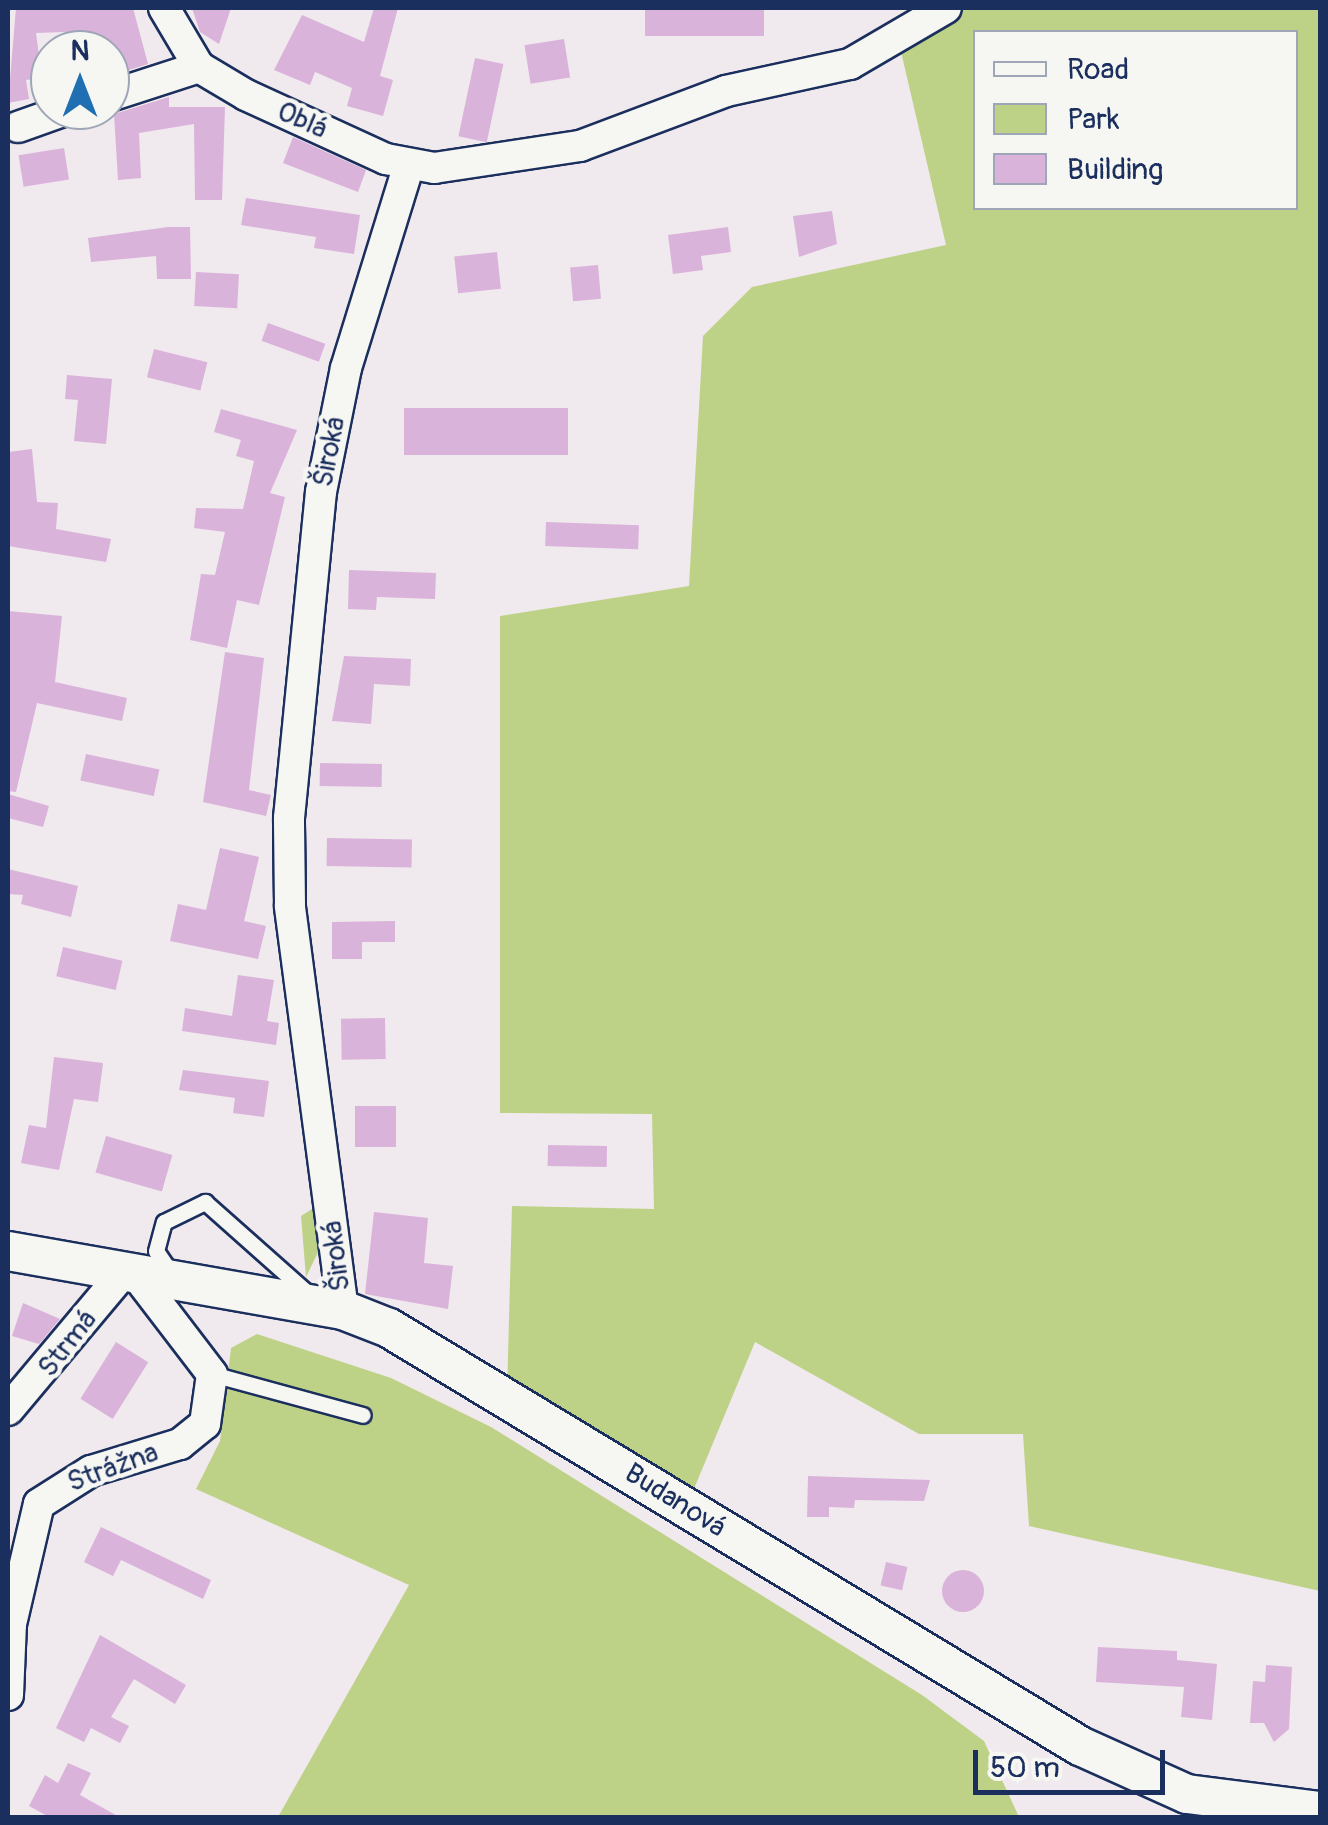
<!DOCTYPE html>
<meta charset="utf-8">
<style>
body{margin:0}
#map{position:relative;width:1328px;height:1825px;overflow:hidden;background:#f0e9ed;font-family:Pangolin,sans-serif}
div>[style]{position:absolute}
.green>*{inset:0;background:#bed287}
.building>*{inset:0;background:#dab3db;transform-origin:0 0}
.round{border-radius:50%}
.roads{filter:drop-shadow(2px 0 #1b2f5e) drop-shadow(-2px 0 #1b2f5e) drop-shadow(0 2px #1b2f5e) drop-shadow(0 -2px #1b2f5e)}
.service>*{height:15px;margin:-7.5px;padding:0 7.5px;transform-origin:7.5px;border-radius:7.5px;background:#f6f6f2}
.minor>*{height:30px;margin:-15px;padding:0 15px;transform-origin:15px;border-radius:15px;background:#f6f6f2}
.tertiary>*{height:38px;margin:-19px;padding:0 19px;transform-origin:19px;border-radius:19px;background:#f6f6f2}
span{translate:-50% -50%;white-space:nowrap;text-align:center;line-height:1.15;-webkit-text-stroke:9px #f6f6f2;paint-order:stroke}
.street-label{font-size:28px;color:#1b2f5e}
.frame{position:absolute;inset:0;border:10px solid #1b2f5e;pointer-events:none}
.legend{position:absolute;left:973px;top:30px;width:325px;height:180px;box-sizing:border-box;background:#f6f6f2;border:2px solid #9ea6b7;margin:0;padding:12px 18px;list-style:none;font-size:30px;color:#1b2f5e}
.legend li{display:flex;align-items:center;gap:20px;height:50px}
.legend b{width:50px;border:2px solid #9ea6b7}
.north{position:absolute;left:30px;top:30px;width:100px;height:100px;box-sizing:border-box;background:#f6f6f2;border:2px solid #9ea6b7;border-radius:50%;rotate:0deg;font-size:28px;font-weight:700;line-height:40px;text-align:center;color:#1b2f5e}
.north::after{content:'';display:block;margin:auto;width:35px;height:45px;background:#1f6fb2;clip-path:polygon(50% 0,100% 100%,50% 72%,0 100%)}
.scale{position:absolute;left:973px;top:1750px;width:192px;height:45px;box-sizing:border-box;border:5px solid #1b2f5e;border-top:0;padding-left:12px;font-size:30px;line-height:35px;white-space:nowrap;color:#1b2f5e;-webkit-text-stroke:8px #f6f6f2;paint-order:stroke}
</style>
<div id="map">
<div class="green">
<div style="clip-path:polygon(evenodd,946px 8px,1320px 8px,1320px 1591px,1029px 1526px,1023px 1434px,919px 1434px,755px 1342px,686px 1508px,507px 1394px,512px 1206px,654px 1209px,652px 1114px,500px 1113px,500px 616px,689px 586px,703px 336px,752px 287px,946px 245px,899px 43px,946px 8px,976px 32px,1296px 32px,1296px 208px,976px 208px,976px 32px)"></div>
<div style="clip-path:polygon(323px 1202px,321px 1246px,306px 1277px,301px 1216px)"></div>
<div style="clip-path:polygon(257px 1334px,391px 1378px,491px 1427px,922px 1695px,984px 1741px,1019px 1817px,278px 1817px,409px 1585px,196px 1489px,220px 1441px,231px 1348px)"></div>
</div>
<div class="building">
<div style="clip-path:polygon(16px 8px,133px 8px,148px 64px,110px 76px,110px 50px,91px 50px,90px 31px,36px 33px,42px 78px,26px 80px,29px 99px,8px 103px)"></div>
<div style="clip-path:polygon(192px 8px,231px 8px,219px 44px,200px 32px)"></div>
<div style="clip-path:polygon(374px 8px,398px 8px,380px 76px,393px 80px,383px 116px,347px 106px,352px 88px,315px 72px,310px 85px,274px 70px,302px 15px,364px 42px)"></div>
<div style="left:645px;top:8px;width:119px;height:28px"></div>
<div style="left:564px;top:39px;width:39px;height:40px;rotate:81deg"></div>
<div style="left:475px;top:58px;width:29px;height:80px;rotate:12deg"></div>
<div style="clip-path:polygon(169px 97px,169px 107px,225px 107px,222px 200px,195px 200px,194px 124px,139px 133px,141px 178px,118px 180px,114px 114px)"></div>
<div style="clip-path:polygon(293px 137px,366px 170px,358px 192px,283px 163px)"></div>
<div style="left:64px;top:148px;width:32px;height:46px;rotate:81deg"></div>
<div style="clip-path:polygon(246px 198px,360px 215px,354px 254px,314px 248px,316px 237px,241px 225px)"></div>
<div style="clip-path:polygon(832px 211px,837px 244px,799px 257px,793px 216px)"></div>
<div style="clip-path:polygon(168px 227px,190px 227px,191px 279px,157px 279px,156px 256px,91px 262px,88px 238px)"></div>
<div style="clip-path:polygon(728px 227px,731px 252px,701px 256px,703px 270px,673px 274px,668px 235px)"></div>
<div style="left:497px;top:252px;width:37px;height:43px;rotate:84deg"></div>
<div style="left:598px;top:265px;width:34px;height:28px;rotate:85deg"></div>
<div style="left:196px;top:272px;width:43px;height:34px;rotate:3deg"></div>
<div style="left:268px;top:323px;width:61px;height:19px;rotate:20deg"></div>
<div style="left:154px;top:349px;width:55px;height:29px;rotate:14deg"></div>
<div style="clip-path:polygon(67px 375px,112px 379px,106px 444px,74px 441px,78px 400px,65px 399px)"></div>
<div style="left:404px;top:408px;width:164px;height:47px"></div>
<div style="clip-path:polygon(221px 409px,297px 430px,270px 493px,285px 497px,259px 605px,237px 600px,227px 648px,190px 640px,201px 574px,215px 575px,225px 532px,194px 528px,196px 508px,243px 509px,254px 461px,236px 456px,241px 440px,214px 432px)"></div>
<div style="clip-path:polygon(32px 449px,37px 502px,58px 503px,56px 529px,111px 539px,106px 562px,8px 546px,8px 452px)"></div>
<div style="left:546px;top:522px;width:93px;height:24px;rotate:2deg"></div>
<div style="clip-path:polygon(349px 570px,436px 573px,435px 599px,377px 597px,376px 610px,348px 609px)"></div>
<div style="clip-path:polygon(8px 611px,62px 616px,55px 682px,127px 698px,122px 721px,37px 703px,16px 792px,8px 791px)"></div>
<div style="clip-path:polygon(225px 652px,264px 658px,249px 790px,271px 795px,266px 816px,203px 802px)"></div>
<div style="clip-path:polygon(344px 656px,411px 659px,410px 686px,374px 684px,371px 724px,332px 721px)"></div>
<div style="left:86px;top:754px;width:75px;height:27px;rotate:12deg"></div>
<div style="left:320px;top:763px;width:62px;height:23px;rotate:1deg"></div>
<div style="clip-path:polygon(8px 794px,49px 806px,43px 827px,8px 818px)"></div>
<div style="left:327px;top:838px;width:85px;height:28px;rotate:1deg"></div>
<div style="clip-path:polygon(220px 848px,259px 857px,244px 921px,266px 926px,258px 959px,170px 941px,178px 904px,206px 910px)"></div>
<div style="clip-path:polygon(8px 869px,78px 886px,71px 917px,21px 904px,23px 895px,8px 894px)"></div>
<div style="clip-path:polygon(395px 921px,395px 942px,362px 942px,362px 959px,332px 959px,332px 922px)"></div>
<div style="left:63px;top:947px;width:61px;height:30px;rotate:13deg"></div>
<div style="clip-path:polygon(238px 975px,274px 980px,267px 1021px,279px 1023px,276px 1045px,182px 1031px,185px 1008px,232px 1016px)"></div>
<div style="left:385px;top:1018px;width:41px;height:44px;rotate:89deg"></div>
<div style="clip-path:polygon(54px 1057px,103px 1063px,98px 1102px,74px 1099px,59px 1170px,21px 1163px,29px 1125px,46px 1128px)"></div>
<div style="clip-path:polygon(183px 1070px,269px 1081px,264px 1117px,233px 1113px,235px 1098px,179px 1090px)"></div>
<div style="left:396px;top:1106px;width:41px;height:41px;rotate:90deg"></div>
<div style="left:106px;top:1136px;width:69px;height:38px;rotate:16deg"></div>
<div style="left:548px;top:1145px;width:59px;height:21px;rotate:1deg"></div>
<div style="clip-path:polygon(374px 1212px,428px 1218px,424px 1263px,453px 1266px,448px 1309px,365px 1294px)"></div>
<div style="clip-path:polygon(23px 1303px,60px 1319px,39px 1344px,12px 1336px)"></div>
<div style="left:116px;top:1342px;width:38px;height:67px;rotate:32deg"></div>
<div style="clip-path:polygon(808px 1476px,930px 1480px,924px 1501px,855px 1500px,854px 1508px,829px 1507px,829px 1517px,807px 1517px)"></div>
<div style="clip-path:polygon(101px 1527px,211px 1580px,203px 1599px,121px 1560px,113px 1576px,84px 1562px)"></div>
<div style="left:886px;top:1562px;width:22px;height:24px;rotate:13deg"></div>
<div class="round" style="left:942px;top:1570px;width:42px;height:42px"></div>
<div style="clip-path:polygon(100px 1635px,186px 1685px,175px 1704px,134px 1679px,111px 1717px,129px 1726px,120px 1743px,91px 1728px,84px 1742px,56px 1728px)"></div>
<div style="clip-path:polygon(1098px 1647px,1177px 1651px,1177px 1660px,1217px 1664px,1212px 1720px,1181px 1717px,1184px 1687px,1096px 1682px)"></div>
<div style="clip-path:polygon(1266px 1665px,1292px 1667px,1289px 1729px,1274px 1742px,1264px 1723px,1250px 1723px,1253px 1681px,1265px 1682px)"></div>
<div style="clip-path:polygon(68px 1763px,91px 1773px,80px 1795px,121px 1818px,51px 1818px,29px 1806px,45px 1775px,58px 1783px)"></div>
</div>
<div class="roads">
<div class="service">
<div style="left:169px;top:1270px;width:23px;rotate:-124deg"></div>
<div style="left:156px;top:1251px;width:30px;rotate:-75deg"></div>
<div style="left:164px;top:1222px;width:46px;rotate:-26deg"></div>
<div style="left:205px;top:1202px;width:132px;rotate:41.6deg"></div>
<div style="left:212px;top:1374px;width:156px;rotate:15.2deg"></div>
</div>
<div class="minor">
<div style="left:164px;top:8px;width:69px;rotate:59.3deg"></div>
<div style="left:199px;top:67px;width:55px;rotate:30.8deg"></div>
<div style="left:246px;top:95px;width:154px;rotate:24.6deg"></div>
<div style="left:386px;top:159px;width:49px;rotate:10.6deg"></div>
<div style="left:434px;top:168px;width:148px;rotate:-8.6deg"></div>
<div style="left:580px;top:146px;width:156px;rotate:-20.6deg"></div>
<div style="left:726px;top:91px;width:127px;rotate:-12.3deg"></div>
<div style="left:850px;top:64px;width:111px;rotate:-30.3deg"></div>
<div style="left:110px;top:96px;width:94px;rotate:-18deg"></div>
<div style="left:18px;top:127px;width:51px;rotate:-19.5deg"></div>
<div style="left:343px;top:1310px;width:408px;rotate:-97.5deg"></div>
<div style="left:290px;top:905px;width:87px;rotate:-90.7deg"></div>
<div style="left:289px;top:818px;width:328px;rotate:-84.4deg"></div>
<div style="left:321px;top:492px;width:126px;rotate:-78.6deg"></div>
<div style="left:346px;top:368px;width:209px;rotate:-72.8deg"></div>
<div style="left:8px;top:1410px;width:179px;rotate:-50deg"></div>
<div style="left:8px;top:1695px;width:71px;rotate:-87.6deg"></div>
<div style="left:11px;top:1624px;width:123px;rotate:-76.9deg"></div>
<div style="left:39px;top:1504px;width:62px;rotate:-32.4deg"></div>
<div style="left:91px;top:1471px;width:93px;rotate:-16.9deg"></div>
<div style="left:180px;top:1444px;width:32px;rotate:-39deg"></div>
<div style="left:205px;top:1424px;width:50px;rotate:-82deg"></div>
<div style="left:212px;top:1374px;width:123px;rotate:-127.4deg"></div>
</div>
<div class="tertiary">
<div style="left:8px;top:1251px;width:340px;rotate:10deg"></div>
<div style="left:343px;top:1310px;width:49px;rotate:21.4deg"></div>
<div style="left:389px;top:1328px;width:808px;rotate:31.17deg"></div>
<div style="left:1080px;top:1746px;width:117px;rotate:24.2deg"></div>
<div style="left:1187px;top:1794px;width:134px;rotate:7.3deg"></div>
</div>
</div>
<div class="street-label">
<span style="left:302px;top:121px;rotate:24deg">Oblá</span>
<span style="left:330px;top:452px;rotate:-79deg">Široká</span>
<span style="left:337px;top:1256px;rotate:-97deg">Široká</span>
<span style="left:68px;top:1344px;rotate:-52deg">Strmá</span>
<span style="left:113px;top:1468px;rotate:-20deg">Strážna</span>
<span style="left:675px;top:1501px;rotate:32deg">Budanová</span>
</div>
<div class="frame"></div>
<ul class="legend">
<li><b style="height:12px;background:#f6f6f2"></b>Road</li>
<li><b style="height:28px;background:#bed287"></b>Park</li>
<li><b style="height:28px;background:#dab3db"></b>Building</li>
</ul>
<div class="north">N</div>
<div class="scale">50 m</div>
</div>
